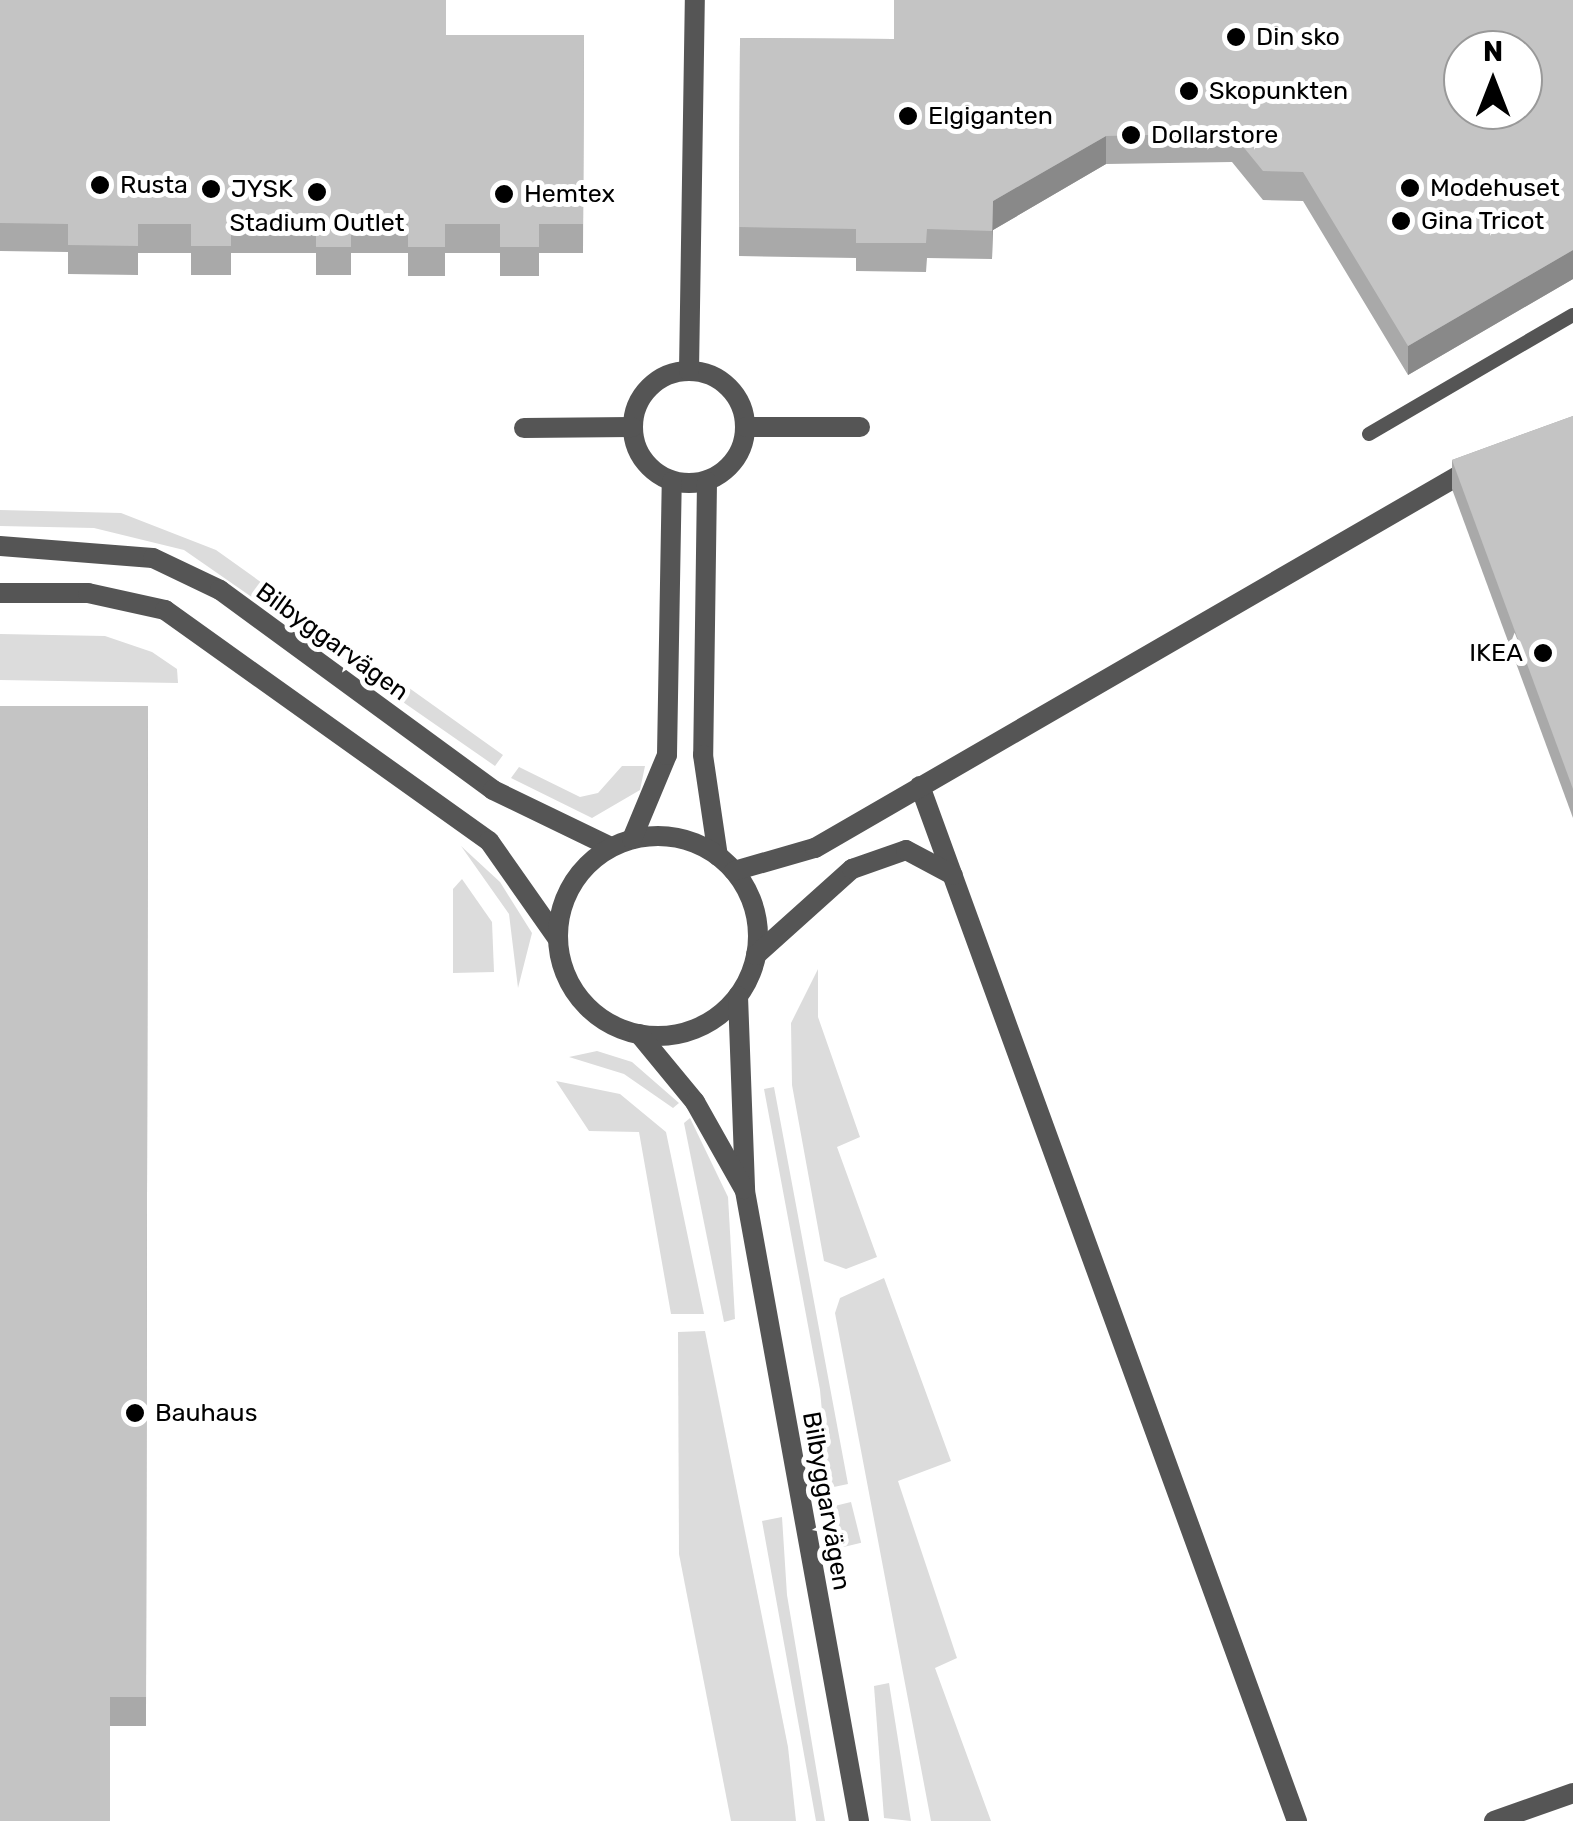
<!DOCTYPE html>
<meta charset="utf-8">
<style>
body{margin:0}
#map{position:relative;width:1573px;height:1821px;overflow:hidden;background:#fff;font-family:Rubik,sans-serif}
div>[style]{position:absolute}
.green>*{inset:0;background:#dcdcdc;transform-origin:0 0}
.service>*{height:14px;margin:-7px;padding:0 7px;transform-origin:7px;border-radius:7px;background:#555}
.minor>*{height:20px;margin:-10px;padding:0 10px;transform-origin:10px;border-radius:10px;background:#555}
.minor>.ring{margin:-10px;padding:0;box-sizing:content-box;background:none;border:20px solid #555;border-radius:50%}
.wall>*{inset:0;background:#a9a9a9}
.shaded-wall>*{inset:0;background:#898989}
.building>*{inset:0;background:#c4c4c4}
.dots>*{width:28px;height:28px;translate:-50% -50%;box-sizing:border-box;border:5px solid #fff;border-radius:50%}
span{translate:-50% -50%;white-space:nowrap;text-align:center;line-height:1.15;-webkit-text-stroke:10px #fff;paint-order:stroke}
.poi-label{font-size:25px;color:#000}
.left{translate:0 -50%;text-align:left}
.right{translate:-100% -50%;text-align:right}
.street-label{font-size:25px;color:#000}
.north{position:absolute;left:1443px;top:30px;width:100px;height:100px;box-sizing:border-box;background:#fff;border:2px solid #999;border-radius:50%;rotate:0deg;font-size:28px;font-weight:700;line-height:40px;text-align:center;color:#000}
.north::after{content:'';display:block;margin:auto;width:35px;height:45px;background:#000;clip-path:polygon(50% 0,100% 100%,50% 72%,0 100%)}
</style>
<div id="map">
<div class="green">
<div style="clip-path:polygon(0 510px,121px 513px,216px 550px,503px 755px,495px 766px,184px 550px,94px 528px,0 526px)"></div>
<div style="clip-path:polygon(0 634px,105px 636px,152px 652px,177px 669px,178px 683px,0 680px)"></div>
<div style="clip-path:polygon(622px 766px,645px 766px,640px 790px,592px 818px,511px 778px,519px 767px,580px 797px,598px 793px)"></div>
<div style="clip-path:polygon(461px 846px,500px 882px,532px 933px,518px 988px,509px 914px)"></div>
<div style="clip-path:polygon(462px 879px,492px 922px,494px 972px,453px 973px,453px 889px)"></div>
<div style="clip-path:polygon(818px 969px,818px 1017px,860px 1137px,837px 1147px,877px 1257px,846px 1269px,824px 1261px,792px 1085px,791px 1023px)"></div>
<div style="clip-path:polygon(597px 1051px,632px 1062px,679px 1103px,673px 1108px,624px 1074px,569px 1057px)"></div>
<div style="clip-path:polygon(556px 1081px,620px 1094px,666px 1132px,704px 1314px,671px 1314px,639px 1132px,589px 1131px)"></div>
<div style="clip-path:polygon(774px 1087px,848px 1484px,829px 1488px,820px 1390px,764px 1089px)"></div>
<div style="clip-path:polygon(690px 1118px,728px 1197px,735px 1319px,724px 1322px,684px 1123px)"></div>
<div style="clip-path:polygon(884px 1278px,951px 1461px,898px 1481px,957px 1658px,935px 1668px,991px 1821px,931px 1821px,835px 1313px,840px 1298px)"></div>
<div style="clip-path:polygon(705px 1331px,788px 1747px,796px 1821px,731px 1821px,679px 1554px,678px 1332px)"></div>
<div style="left:851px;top:1502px;width:42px;height:19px;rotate:76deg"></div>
<div style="clip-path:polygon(782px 1517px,787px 1595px,825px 1821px,816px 1821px,762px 1521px)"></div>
<div style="clip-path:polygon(889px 1683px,911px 1821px,884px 1818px,874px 1686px)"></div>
</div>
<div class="service">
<div style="left:1369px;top:434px;width:236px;rotate:-30.3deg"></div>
</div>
<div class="minor">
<div class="ring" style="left:633px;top:371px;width:92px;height:92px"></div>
<div style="left:689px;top:371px;width:371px;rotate:-89.1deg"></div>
<div style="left:746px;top:427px;width:114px"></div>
<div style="left:524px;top:428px;width:108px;rotate:-0.5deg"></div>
<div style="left:707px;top:482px;width:273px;rotate:90.8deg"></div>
<div style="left:703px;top:755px;width:102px;rotate:81.6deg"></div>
<div style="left:0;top:546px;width:153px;rotate:4.5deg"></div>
<div style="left:153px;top:558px;width:74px;rotate:25.5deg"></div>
<div style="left:220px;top:590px;width:338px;rotate:36.2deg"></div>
<div style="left:493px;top:790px;width:131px;rotate:25.8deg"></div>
<div style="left:0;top:593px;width:88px"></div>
<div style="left:88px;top:593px;width:79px;rotate:12.4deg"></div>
<div style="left:165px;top:610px;width:398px;rotate:35.5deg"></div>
<div style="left:489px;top:841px;width:120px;rotate:54.9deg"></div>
<div style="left:920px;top:786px;width:1102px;rotate:69.99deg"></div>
<div class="ring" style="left:558px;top:836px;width:180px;height:180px"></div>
<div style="left:632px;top:839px;width:91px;rotate:-67.4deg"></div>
<div style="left:667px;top:755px;width:273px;rotate:-89deg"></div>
<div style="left:734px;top:871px;width:84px;rotate:-15.9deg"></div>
<div style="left:815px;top:848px;width:763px;rotate:-30.06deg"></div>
<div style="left:756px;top:955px;width:129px;rotate:-41.9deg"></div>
<div style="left:852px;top:869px;width:57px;rotate:-19.4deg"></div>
<div style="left:906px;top:850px;width:53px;rotate:28deg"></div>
<div style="left:738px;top:996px;width:195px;rotate:87.9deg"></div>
<div style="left:745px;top:1191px;width:640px;rotate:79.74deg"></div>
<div style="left:639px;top:1034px;width:88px;rotate:50.5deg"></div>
<div style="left:695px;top:1102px;width:100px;rotate:60.6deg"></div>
<div style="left:1494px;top:1821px;width:84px;rotate:-19.5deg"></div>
</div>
<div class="wall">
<div style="clip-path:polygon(0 0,446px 35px,584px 35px,583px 253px,539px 253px,539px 276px,500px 276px,500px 253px,445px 253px,445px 276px,408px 276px,408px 253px,351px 253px,351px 275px,316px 275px,316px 253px,231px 253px,231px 275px,191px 275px,191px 253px,138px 253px,138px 275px,68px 274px,68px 252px,0 251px)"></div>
<div style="clip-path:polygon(1573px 0,1573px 279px,1408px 375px,1303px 201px,1263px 200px,1232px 162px,1106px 164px,993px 230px,992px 259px,927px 258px,926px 272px,856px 271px,856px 258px,739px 256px,740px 38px,894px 39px)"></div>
<div style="clip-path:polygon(1573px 416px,1573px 818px,1452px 489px,1452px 460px)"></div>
<div style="clip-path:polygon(148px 706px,146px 1726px,110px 1726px,0 1821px)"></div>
</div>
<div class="shaded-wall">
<div style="clip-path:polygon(1106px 136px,1106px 164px,993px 230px,992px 259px,993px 201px)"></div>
<div style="clip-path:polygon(1573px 250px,1573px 279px,1408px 375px,1408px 346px)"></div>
</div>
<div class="building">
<div style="clip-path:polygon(0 0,446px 0,446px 35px,584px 35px,583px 224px,539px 224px,539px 247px,500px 247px,500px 224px,445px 224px,445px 247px,408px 247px,408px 224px,351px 224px,351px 247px,316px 247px,316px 224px,231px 224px,231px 246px,191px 246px,191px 224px,138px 224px,138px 246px,68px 245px,68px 224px,0 223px)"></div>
<div style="clip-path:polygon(evenodd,894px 0,1573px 0,1573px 250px,1408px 346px,1303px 172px,1263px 171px,1232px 133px,1106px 136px,993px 201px,992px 231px,927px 229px,926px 243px,856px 243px,856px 229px,739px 227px,740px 38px,894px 39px,894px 0,1463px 50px,1523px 50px,1523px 110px,1463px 110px,1463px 50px)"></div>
<div style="clip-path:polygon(1573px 416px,1573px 789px,1452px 460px)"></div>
<div style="clip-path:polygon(0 706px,148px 706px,146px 1697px,110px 1697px,110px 1821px,0 1821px)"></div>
</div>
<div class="dots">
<div style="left:1236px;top:37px;background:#000"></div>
<div style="left:1189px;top:91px;background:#000"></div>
<div style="left:908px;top:116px;background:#000"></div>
<div style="left:1131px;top:135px;background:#000"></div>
<div style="left:100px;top:185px;background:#000"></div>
<div style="left:1410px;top:188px;background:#000"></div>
<div style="left:211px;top:189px;background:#000"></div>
<div style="left:317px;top:192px;background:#000"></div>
<div style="left:504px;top:194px;background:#000"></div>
<div style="left:1401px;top:221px;background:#000"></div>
<div style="left:1543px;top:653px;background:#000"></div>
<div style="left:135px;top:1413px;background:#000"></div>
</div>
<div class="poi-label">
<span class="left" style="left:1256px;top:37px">Din sko</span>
<span class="left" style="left:1209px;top:91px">Skopunkten</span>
<span class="left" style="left:928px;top:116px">Elgiganten</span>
<span class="left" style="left:1151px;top:135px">Dollarstore</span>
<span class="left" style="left:120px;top:185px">Rusta</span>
<span class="left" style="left:1430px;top:188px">Modehuset</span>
<span class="left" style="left:231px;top:189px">JYSK</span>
<span class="left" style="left:524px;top:194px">Hemtex</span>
<span class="left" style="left:1421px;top:221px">Gina Tricot</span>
<span style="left:317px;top:223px">Stadium Outlet</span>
<span class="right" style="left:1523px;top:653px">IKEA</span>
<span class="left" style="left:155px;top:1413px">Bauhaus</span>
</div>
<div class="street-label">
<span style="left:332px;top:642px;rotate:36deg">Bilbyggarvägen</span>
<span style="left:826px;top:1501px;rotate:80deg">Bilbyggarvägen</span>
</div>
<div class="north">N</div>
</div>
